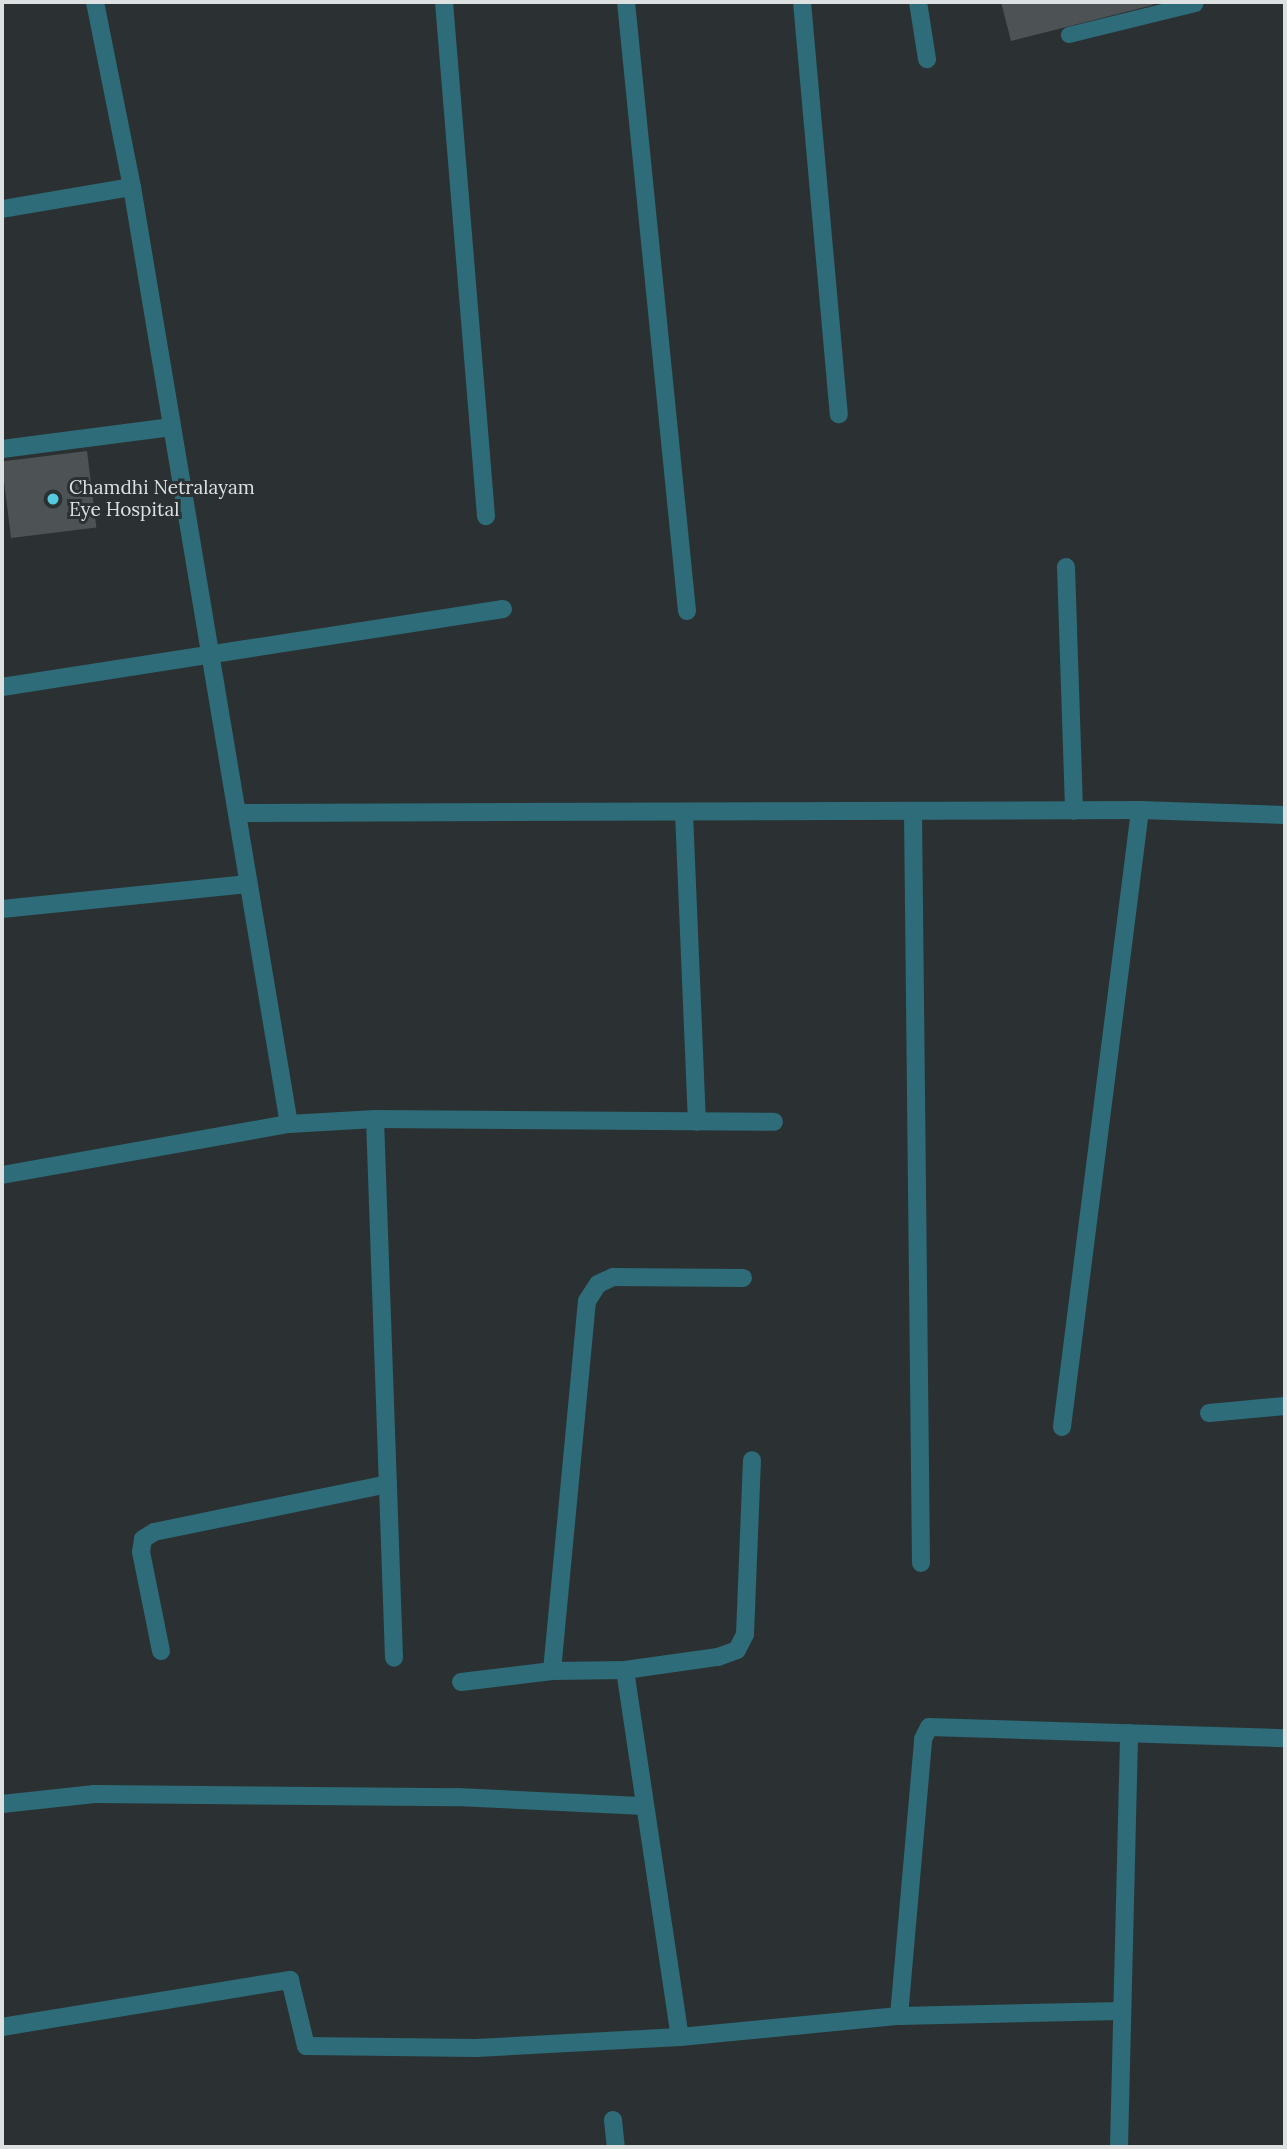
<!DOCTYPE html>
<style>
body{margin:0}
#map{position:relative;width:1287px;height:2149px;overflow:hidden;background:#2b3132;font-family:Lora,serif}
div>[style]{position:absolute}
.building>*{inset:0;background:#4d5355;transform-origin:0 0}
.service>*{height:16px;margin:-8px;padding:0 8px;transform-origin:8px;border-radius:8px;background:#2d6c78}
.minor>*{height:18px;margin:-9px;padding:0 9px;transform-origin:9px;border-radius:9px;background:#2d6c78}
.dots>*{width:19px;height:19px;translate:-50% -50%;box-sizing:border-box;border:4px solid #2b3132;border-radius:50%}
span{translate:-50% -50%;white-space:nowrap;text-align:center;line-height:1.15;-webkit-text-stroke:6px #2b3132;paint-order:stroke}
.poi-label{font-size:19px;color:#dde0e1}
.left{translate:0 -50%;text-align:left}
.frame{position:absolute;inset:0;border:4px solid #dde0e1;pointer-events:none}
</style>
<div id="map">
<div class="building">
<div style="clip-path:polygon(1001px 2px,1152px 2px,1153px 5px,1011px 41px)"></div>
<div style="left:87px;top:451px;width:77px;height:86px;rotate:83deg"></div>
</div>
<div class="service">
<div style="left:1069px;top:35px;width:130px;rotate:-13.8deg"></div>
</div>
<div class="minor">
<div style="left:95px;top:2px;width:189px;rotate:78.7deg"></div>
<div style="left:132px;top:187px;width:950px;rotate:80.49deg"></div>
<div style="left:444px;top:2px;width:516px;rotate:85.33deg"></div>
<div style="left:626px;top:2px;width:612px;rotate:84.28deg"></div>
<div style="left:802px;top:2px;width:414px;rotate:84.9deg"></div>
<div style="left:918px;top:2px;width:58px;rotate:81deg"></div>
<div style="left:2px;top:209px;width:132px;rotate:-9.6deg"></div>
<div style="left:2px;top:449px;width:171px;rotate:-7.4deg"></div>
<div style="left:1066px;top:567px;width:244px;rotate:88.1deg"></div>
<div style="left:2px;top:687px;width:507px;rotate:-8.85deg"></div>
<div style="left:913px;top:812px;width:751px;rotate:89.39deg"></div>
<div style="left:237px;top:813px;width:903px;rotate:-0.19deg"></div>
<div style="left:1140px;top:810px;width:145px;rotate:2deg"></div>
<div style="left:684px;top:813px;width:309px;rotate:87.6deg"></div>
<div style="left:2px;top:909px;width:247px;rotate:-5.8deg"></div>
<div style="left:375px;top:1119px;width:539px;rotate:87.98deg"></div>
<div style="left:2px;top:1175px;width:291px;rotate:-10.1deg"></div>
<div style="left:289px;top:1124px;width:86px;rotate:-3.3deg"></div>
<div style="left:375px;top:1119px;width:399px;rotate:0.4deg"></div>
<div style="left:1209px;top:1413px;width:76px;rotate:-5.3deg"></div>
<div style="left:1062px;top:1427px;width:622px;rotate:-82.79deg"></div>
<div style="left:161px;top:1651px;width:101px;rotate:-101.4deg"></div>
<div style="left:141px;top:1552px;width:13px;rotate:-81deg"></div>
<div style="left:143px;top:1539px;width:13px;rotate:-32deg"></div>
<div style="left:154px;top:1532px;width:239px;rotate:-11.6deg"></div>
<div style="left:625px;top:1670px;width:371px;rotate:81.5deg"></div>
<div style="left:552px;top:1671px;width:372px;rotate:-84.6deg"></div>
<div style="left:587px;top:1301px;width:20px;rotate:-57deg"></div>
<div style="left:598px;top:1284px;width:17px;rotate:-25deg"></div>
<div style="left:613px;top:1277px;width:130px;rotate:0.4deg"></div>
<div style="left:461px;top:1682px;width:92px;rotate:-6.9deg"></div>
<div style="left:552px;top:1671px;width:73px;rotate:-0.8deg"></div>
<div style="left:625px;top:1670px;width:94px;rotate:-8deg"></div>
<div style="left:718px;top:1657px;width:20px;rotate:-20deg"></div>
<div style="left:737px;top:1650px;width:18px;rotate:-63deg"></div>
<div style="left:745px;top:1634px;width:174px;rotate:-87.7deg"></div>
<div style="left:2px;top:1804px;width:93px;rotate:-6.2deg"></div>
<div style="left:94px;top:1794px;width:363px;rotate:0.5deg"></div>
<div style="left:457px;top:1797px;width:187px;rotate:2.8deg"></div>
<div style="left:899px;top:2016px;width:278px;rotate:-85deg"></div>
<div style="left:923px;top:1739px;width:13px;rotate:-63deg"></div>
<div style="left:929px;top:1727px;width:356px;rotate:1.8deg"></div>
<div style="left:2px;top:2027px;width:292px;rotate:-9.3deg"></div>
<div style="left:290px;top:1980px;width:68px;rotate:76.4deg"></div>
<div style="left:306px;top:2046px;width:170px;rotate:0.7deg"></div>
<div style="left:476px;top:2048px;width:204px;rotate:-3.1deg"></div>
<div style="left:680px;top:2037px;width:220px;rotate:-5.5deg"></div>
<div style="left:899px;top:2016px;width:223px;rotate:-1.3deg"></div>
<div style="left:613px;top:2120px;width:27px;rotate:84deg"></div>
<div style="left:1119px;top:2147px;width:414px;rotate:-88.6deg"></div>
</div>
<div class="dots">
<div style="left:53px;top:499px;background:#56c9e0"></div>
</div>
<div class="poi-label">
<span class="left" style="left:69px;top:499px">Chamdhi Netralayam<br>Eye Hospital</span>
</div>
<div class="frame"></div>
</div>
